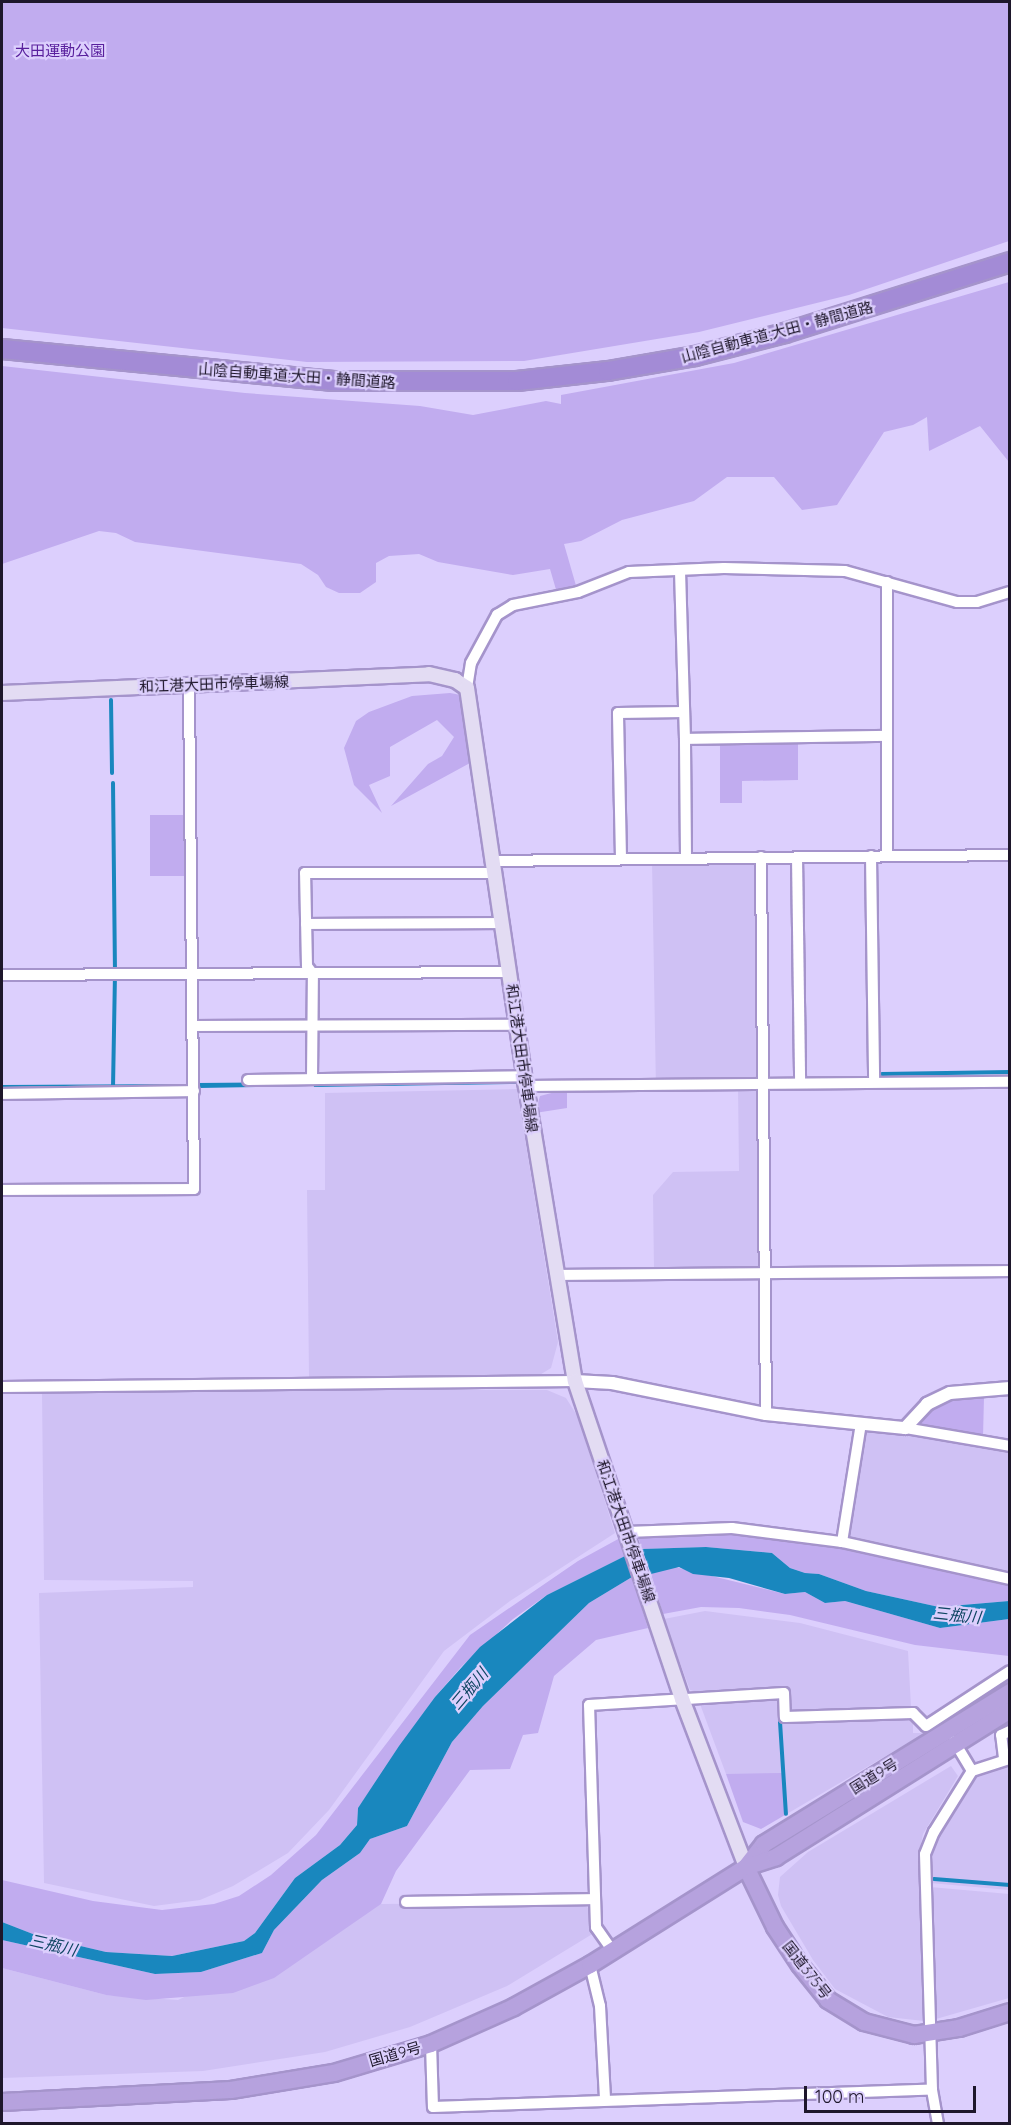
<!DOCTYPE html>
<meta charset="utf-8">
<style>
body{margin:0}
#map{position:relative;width:1011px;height:2125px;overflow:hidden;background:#dccffd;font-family:Quicksand,"Noto Sans JP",sans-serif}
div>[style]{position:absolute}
.built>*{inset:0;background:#cfc1f4;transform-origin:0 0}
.green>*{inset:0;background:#c1acef;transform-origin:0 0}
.water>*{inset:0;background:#1987be}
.stream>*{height:4px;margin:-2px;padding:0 2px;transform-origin:2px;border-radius:2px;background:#1987be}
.roads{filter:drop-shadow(2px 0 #a594cb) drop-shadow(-2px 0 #a594cb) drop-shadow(0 2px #a594cb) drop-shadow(0 -2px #a594cb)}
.minor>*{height:10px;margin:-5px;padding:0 5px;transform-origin:5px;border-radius:5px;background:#fff}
.tertiary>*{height:12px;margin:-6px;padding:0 6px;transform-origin:6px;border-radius:6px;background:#fff}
.secondary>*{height:14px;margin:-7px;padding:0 7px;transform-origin:7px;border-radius:7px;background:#e3dcf3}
.trunk>*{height:16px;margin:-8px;padding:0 8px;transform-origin:8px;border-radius:8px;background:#b6a2de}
.motorway>*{height:18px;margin:-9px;padding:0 9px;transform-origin:9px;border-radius:9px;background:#a38bd6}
span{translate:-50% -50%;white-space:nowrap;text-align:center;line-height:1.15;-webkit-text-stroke:4.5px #dccffd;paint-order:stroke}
.park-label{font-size:15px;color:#59209d}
.street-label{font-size:15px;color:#1e172b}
.water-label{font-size:16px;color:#0e4562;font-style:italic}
.frame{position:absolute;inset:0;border:3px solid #1e172b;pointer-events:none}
.scale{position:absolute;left:804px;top:2086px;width:172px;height:27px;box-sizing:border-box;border:3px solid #1e172b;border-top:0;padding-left:8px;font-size:18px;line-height:21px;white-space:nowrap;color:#1e172b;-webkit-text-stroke:4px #dccffd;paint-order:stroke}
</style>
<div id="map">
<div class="built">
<div style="left:757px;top:860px;width:219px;height:105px;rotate:89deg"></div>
<div style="clip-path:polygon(738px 1087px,761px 1088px,762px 1266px,759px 1269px,654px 1269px,653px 1195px,673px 1172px,739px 1171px)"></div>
<div style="clip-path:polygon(517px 1089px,558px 1342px,551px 1368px,538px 1376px,309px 1377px,307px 1190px,325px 1190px,325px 1093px)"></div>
<div style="clip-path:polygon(202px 1389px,547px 1390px,566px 1398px,578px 1417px,615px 1533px,510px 1601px,444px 1651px,329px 1810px,288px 1853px,233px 1886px,200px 1900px,154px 1906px,44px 1883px,39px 1593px,193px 1587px,193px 1581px,44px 1580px,42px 1392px)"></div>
<div style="clip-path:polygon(869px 1431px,967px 1440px,1009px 1449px,1009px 1577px,851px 1541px,847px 1535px,864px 1433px)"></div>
<div style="clip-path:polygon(705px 1611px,800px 1623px,908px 1651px,911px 1707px,790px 1712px,787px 1691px,706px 1694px,690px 1690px,664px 1619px)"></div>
<div style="clip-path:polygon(779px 1698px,780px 1721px,913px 1718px,913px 1733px,925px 1733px,785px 1815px,782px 1774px,726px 1774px,700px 1704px,708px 1699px)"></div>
<div style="clip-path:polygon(1009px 1762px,1009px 1890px,930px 1883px,934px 1841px,977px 1774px)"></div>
<div style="clip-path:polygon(951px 1766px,958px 1776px,923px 1834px,920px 1849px,924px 2021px,888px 2017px,835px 1989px,813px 1960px,781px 1906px,778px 1895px,780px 1877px,808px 1852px)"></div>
<div style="clip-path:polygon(930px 1887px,1009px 1894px,1009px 1998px,936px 2019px)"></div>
<div style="clip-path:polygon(578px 1902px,592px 1910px,594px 1933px,507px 1986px,410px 2027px,325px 2052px,203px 2071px,2px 2078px,2px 1968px,106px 1995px,178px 2000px,381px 1904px)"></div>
</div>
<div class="green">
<div style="clip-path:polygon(2px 2px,1009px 2px,1009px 241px,849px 295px,699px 332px,524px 361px,307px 362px,2px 328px)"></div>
<div style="clip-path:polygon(1009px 282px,1009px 462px,980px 426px,929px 451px,927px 417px,913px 425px,884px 432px,837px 505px,802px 510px,774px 477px,727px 477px,694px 501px,622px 520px,581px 541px,564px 544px,577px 589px,557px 593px,550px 569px,513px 575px,438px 562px,419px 554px,389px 556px,376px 563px,376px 582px,360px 593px,339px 593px,326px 587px,318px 575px,301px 564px,135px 542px,116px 533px,99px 531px,2px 564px,2px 366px,245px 393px,420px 406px,473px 415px,546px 401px,561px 404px,561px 395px,734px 363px)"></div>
<div style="clip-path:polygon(450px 693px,461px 695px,472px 751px,470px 763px,391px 806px,428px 764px,442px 756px,454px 737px,437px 720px,390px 747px,390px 776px,369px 785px,382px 813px,354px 785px,344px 748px,356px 721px,369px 712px,412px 696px)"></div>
<div style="clip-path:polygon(720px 743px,798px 743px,798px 780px,742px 781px,742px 803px,720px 803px)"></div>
<div style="left:150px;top:815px;width:35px;height:61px"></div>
<div style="clip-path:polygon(567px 1089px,567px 1108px,535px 1113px,540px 1096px)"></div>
<div style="clip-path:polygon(984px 1397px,983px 1437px,914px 1425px,942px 1400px)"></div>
<div style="clip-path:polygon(746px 1533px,820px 1542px,1009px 1583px,1009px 1601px,939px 1607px,866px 1591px,819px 1574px,805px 1573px,790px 1568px,772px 1553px,706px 1547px,642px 1549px,638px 1537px,638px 1534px)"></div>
<div style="clip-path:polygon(620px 1538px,625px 1556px,547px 1595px,513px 1619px,461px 1667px,435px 1697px,358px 1808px,357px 1825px,340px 1845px,295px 1878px,255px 1933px,244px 1941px,172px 1956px,106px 1952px,38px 1936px,2px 1922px,2px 1880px,93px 1901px,162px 1910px,214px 1904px,239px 1896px,271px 1875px,316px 1835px,470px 1635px,578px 1561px)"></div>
<div style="clip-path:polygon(671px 1566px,785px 1594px,805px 1592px,825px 1603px,845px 1601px,940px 1628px,1009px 1619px,1009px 1656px,915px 1645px,790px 1615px,739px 1608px,701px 1607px,663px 1614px,651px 1574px)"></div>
<div style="clip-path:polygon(632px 1577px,648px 1628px,596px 1640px,554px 1676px,538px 1733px,523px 1735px,510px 1769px,470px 1770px,396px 1871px,381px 1904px,274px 1978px,233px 1993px,146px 2000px,106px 1995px,2px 1968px,2px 1940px,155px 1974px,201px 1972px,262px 1953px,274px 1930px,322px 1880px,360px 1853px,370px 1839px,407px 1826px,452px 1742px,483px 1706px,589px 1603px)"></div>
<div style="clip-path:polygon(782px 1773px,785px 1815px,761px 1829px,743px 1822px,726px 1774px)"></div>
</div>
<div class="water">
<div style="clip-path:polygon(515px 1080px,516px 1084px,314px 1087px,313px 1082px)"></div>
<div style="clip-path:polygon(309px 1082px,309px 1086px,199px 1088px,197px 1083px)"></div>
<div style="clip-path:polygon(190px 1084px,187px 1089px,2px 1091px,2px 1085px)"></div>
<div style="clip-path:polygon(706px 1547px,772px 1553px,790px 1568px,805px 1573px,819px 1574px,866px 1591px,939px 1607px,1009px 1601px,1009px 1619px,940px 1628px,845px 1601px,825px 1603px,805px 1592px,785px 1594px,729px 1578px,693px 1574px,679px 1567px,651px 1574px,642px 1549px)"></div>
<div style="clip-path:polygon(625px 1556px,632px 1577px,589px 1603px,483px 1706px,452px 1742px,407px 1826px,370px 1839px,360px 1853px,322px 1880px,274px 1930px,262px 1953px,201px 1972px,155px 1974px,2px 1940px,2px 1922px,38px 1936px,106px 1952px,172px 1956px,244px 1941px,255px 1933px,295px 1878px,340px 1845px,357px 1825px,358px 1808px,399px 1746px,435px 1697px,480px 1647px,547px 1595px)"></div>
</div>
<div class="stream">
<div style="left:111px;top:700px;width:73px;rotate:89.2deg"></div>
<div style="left:113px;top:783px;width:188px;rotate:89.4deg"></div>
<div style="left:882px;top:1074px;width:128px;rotate:-0.9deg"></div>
<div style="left:113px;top:1088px;width:111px;rotate:-89deg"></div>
<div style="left:780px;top:1722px;width:92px;rotate:86.3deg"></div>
<div style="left:934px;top:1879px;width:76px;rotate:4.5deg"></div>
</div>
<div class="roads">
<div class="minor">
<div style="left:680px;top:571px;width:168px;rotate:88.3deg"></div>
<div style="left:887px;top:582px;width:274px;rotate:90deg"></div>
<div style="left:467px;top:688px;width:25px;rotate:-81deg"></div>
<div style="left:471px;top:663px;width:55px;rotate:-61.6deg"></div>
<div style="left:497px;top:615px;width:19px;rotate:-32deg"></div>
<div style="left:513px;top:605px;width:66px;rotate:-11.3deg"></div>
<div style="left:578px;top:592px;width:55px;rotate:-21.4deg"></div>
<div style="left:629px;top:572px;width:95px;rotate:-2.4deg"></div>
<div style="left:724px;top:568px;width:121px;rotate:1.4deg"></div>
<div style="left:845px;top:571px;width:116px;rotate:15.5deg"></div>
<div style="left:957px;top:602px;width:20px"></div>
<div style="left:977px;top:602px;width:34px;rotate:-17deg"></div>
<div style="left:871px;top:856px;width:226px;rotate:89.2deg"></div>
<div style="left:686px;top:857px;width:118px;rotate:-90.5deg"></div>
<div style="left:685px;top:739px;width:202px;rotate:-0.9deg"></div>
<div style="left:761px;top:857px;width:557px;rotate:89.49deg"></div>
<div style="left:797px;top:857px;width:226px;rotate:89.2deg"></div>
<div style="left:621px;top:858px;width:145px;rotate:-91.2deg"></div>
<div style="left:618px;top:713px;width:66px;rotate:-0.9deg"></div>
<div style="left:491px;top:861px;width:519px;rotate:-0.66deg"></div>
<div style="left:306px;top:924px;width:196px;rotate:-0.3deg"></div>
<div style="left:2px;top:975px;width:507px;rotate:-0.34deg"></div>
<div style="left:197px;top:1026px;width:321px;rotate:-0.2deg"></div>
<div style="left:312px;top:1079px;width:105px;rotate:-89.5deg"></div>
<div style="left:313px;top:974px;width:10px;rotate:-127deg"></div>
<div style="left:307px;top:966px;width:93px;rotate:-91.2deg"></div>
<div style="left:305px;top:873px;width:189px"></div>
<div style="left:248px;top:1080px;width:277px;rotate:-0.8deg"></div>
<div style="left:526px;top:1086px;width:484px;rotate:-0.5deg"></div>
<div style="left:2px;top:1094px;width:192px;rotate:-0.9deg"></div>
<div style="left:2px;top:1190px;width:192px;rotate:-0.3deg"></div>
<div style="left:194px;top:1189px;width:505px;rotate:-90.57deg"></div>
<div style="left:557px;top:1275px;width:453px;rotate:-0.5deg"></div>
<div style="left:2px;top:1387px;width:573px;rotate:-0.6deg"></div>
<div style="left:905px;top:1428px;width:107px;rotate:9.7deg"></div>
<div style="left:627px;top:1532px;width:105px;rotate:-2.2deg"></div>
<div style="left:732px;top:1528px;width:111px;rotate:7.3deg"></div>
<div style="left:842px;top:1542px;width:172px;rotate:12.4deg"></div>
<div style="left:842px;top:1542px;width:120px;rotate:-80.9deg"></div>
<div style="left:954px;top:1741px;width:35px;rotate:59deg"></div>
<div style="left:1004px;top:1758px;width:23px;rotate:-97deg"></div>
<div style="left:1001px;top:1735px;width:10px;rotate:-24deg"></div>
<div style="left:406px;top:1902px;width:189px;rotate:-0.9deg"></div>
<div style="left:612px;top:1950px;width:28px;rotate:-125deg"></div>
<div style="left:596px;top:1927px;width:222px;rotate:-91.8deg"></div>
<div style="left:589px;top:1705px;width:195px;rotate:-3.5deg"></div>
<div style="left:784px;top:1693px;width:24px;rotate:88deg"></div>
<div style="left:785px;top:1717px;width:128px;rotate:-1.8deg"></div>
<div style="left:913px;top:1713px;width:18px;rotate:45deg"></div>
<div style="left:926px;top:1726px;width:100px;rotate:-33.2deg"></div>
<div style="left:590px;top:1965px;width:42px;rotate:76.3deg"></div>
<div style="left:600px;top:2006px;width:92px;rotate:86.9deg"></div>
<div style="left:431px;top:2044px;width:63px;rotate:88.2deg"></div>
<div style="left:433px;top:2107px;width:499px;rotate:-2deg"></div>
<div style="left:938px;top:2124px;width:35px;rotate:-100deg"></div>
<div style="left:932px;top:2090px;width:236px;rotate:-91.7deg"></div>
<div style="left:925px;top:1854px;width:24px;rotate:-68deg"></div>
<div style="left:934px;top:1832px;width:72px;rotate:-58.1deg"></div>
<div style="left:972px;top:1771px;width:40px;rotate:-18deg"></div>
</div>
<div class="tertiary">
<div style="left:575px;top:1381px;width:37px;rotate:3deg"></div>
<div style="left:612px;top:1383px;width:157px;rotate:11.4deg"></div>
<div style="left:766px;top:1414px;width:140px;rotate:5.8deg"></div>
<div style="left:905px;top:1428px;width:33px;rotate:-47deg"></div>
<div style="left:927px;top:1404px;width:25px;rotate:-26deg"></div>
<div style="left:950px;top:1393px;width:60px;rotate:-4.8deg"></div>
</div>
<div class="secondary">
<div style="left:2px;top:693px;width:427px;rotate:-2.5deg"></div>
<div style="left:429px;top:674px;width:27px;rotate:13deg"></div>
<div style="left:455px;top:680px;width:14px;rotate:34deg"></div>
<div style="left:467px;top:688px;width:402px;rotate:81.6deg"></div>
<div style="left:526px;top:1086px;width:299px;rotate:80.6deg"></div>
<div style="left:575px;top:1381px;width:336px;rotate:71.4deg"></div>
<div style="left:682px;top:1699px;width:180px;rotate:69.1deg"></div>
</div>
<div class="trunk">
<div style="left:746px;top:1867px;width:67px;rotate:64.2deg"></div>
<div style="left:775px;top:1927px;width:45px;rotate:56.7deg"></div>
<div style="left:800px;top:1965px;width:45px;rotate:51.3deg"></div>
<div style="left:828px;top:2000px;width:42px;rotate:31.4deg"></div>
<div style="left:864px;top:2022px;width:52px;rotate:14.6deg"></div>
<div style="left:914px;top:2035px;width:46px;rotate:-8.8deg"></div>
<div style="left:959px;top:2028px;width:53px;rotate:-17.4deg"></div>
<div style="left:746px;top:1867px;width:29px;rotate:-52deg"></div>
<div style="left:764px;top:1844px;width:289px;rotate:-31.7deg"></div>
<div style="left:2px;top:2102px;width:229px;rotate:-3deg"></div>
<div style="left:231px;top:2090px;width:104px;rotate:-9.4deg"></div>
<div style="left:334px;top:2073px;width:101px;rotate:-16.6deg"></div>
<div style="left:431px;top:2044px;width:91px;rotate:-24deg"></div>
<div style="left:514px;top:2007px;width:87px;rotate:-28.9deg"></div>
<div style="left:590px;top:1965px;width:184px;rotate:-32.1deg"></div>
<div style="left:746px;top:1867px;width:32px;rotate:-18deg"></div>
<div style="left:776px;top:1857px;width:276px;rotate:-32.1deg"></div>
</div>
<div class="motorway">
<div style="left:2px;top:349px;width:333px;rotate:5.5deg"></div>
<div style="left:333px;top:381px;width:184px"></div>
<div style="left:517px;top:381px;width:92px;rotate:-6.3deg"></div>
<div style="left:608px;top:371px;width:88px;rotate:-9.8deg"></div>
<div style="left:695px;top:356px;width:93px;rotate:-14.3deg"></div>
<div style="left:785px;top:333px;width:236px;rotate:-17.5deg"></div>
</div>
</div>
<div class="park-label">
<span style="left:60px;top:51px">大田運動公園</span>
</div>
<div class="street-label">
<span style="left:777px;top:332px;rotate:-15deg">山陰自動車道;大田・静間道路</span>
<span style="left:297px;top:376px;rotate:4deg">山陰自動車道;大田・静間道路</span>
<span style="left:214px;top:684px;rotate:-2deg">和江港大田市停車場線</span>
<span style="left:522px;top:1058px;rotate:82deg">和江港大田市停車場線</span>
<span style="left:626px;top:1531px;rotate:71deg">和江港大田市停車場線</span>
<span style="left:874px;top:1776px;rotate:-32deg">国道9号</span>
<span style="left:807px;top:1970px;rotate:52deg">国道375号</span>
<span style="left:395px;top:2054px;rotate:-16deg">国道9号</span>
</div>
<div class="water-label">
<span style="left:957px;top:1615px;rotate:6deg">三瓶川</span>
<span style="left:469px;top:1689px;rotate:-50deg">三瓶川</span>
<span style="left:53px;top:1945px;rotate:13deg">三瓶川</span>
</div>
<div class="frame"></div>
<div class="scale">100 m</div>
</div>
